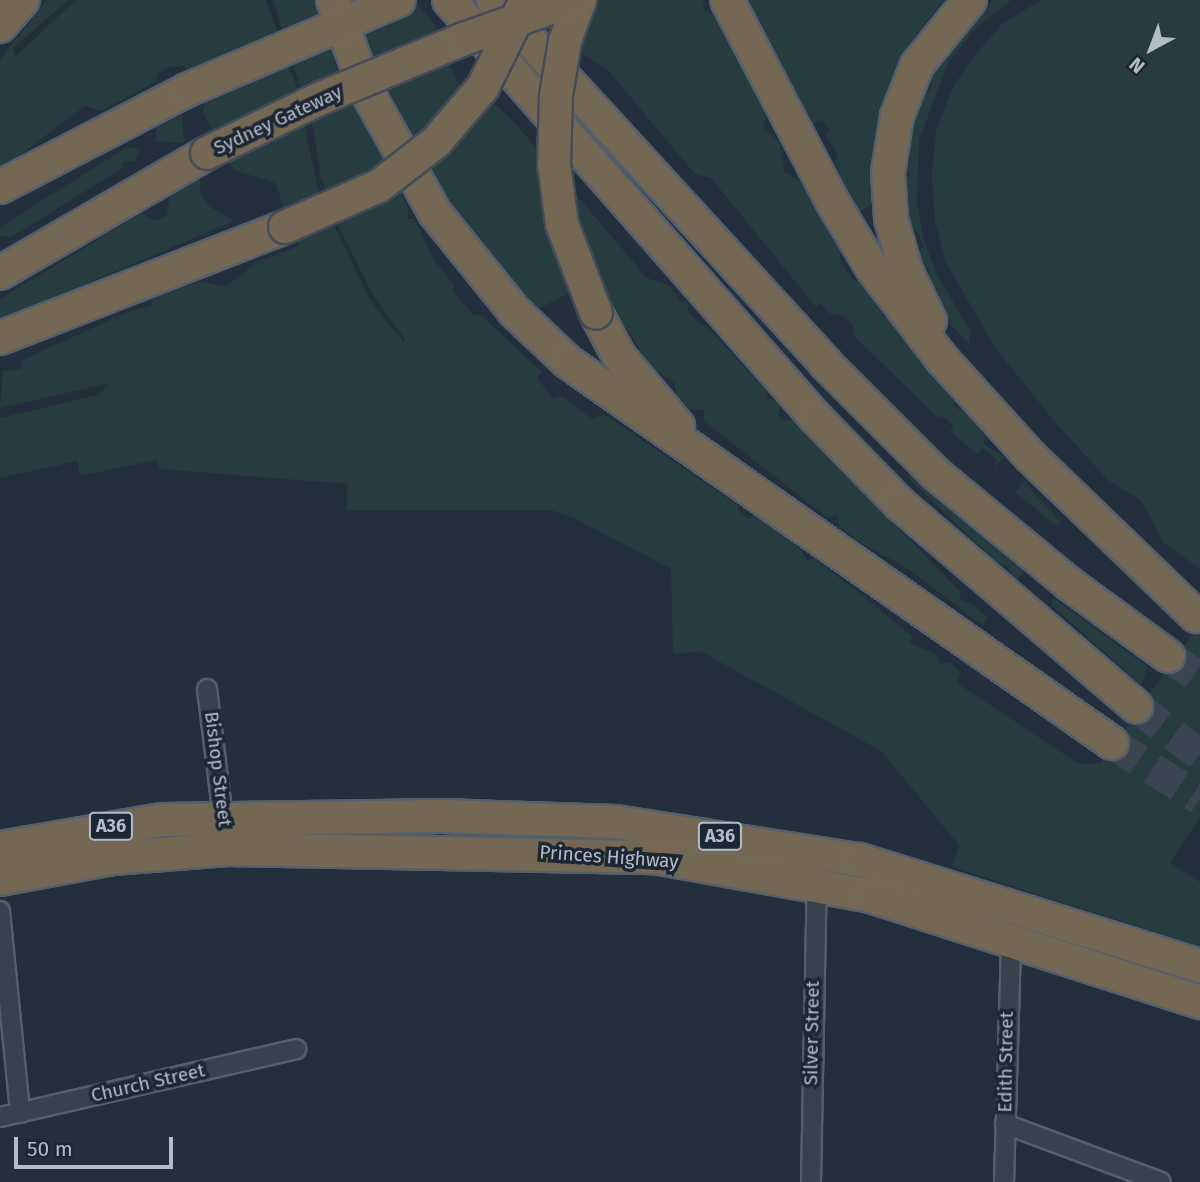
<!DOCTYPE html>
<style>
body{margin:0}
#map{position:relative;width:1200px;height:1182px;overflow:hidden;background:#242f3e;font-family:"Fira Sans",sans-serif}
div>[style]{position:absolute}
.green>*{inset:0;background:#263c3f}
.highway-tunnel>*{height:32px;margin-top:-16px;transform-origin:0;background:repeating-linear-gradient(90deg,#3a4453 0 32px,transparent 0 48px)}
.roads{filter:drop-shadow(2px 0 #565f6c) drop-shadow(-2px 0 #565f6c) drop-shadow(0 2px #565f6c) drop-shadow(0 -2px #565f6c)}
.street>*{height:18px;margin:-9px;padding:0 9px;transform-origin:9px;border-radius:9px;background:#38414e}
.highway>*{height:32px;margin:-16px;padding:0 16px;transform-origin:16px;border-radius:16px;background:#746855}
.bridges{filter:drop-shadow(2px 0 #434c59) drop-shadow(-2px 0 #434c59) drop-shadow(0 2px #434c59) drop-shadow(0 -2px #434c59)}
.highway-bridge>*{height:32px;margin:-16px;padding:0 16px;transform-origin:16px;border-radius:16px;background:#746855}
span{translate:-50% -50%;white-space:nowrap;text-align:center;line-height:1.15;-webkit-text-stroke:7px #1d2633;paint-order:stroke}
.shield-label span{padding:2px 5px;background:#1d2633;border:2px solid;border-radius:5px;-webkit-text-stroke-width:0}
.shield-label{font-size:18px;color:#b4bcc9;font-weight:700}
.street-label{font-size:19px;color:#b4bcc9}
.north{position:absolute;left:1116px;top:14px;width:70px;height:70px;-webkit-text-stroke:5px #1d2633;paint-order:stroke;rotate:221deg;font-size:19px;font-weight:700;line-height:28px;text-align:center;color:#b4bcc9}
.north::after{content:'';display:block;margin:auto;width:24px;height:32px;background:#b4bcc9;clip-path:polygon(50% 0,100% 100%,50% 72%,0 100%)}
.scale{position:absolute;left:14px;top:1137px;width:159px;height:32px;box-sizing:border-box;border:4px solid #b4bcc9;border-top:0;padding-left:9px;font-size:21px;line-height:24px;white-space:nowrap;color:#b4bcc9;-webkit-text-stroke:5px #1d2633;paint-order:stroke}
</style>
<div id="map">
<div class="green">
<div style="clip-path:polygon(47px 0,68px 0,13px 48px,15px 57px,76px 0,266px 0,296px 85px,319px 194px,370px 300px,403px 342px,405px 339px,374px 297px,334px 217px,321px 177px,313px 127px,273px 0,414px 0,434px 24px,457px 82px,481px 105px,496px 105px,514px 122px,647px 278px,668px 285px,683px 304px,686px 301px,690px 315px,713px 333px,767px 392px,766px 398px,775px 400px,780px 406px,778px 415px,784px 421px,792px 419px,960px 591px,960px 600px,974px 605px,988px 618px,982px 625px,907px 568px,856px 540px,840px 526px,836px 515px,828px 518px,704px 421px,704px 410px,690px 409px,676px 397px,675px 383px,651px 367px,611px 305px,582px 320px,569px 293px,535px 311px,481px 250px,436px 188px,386px 96px,364px 43px,334px 56px,345px 99px,363px 112px,408px 208px,408px 219px,414px 219px,435px 261px,455px 286px,452px 289px,473px 315px,482px 316px,542px 372px,537px 378px,553px 399px,562px 396px,592px 419px,603px 414px,738px 505px,738px 510px,748px 518px,754px 515px,798px 546px,808px 561px,814px 558px,869px 601px,913px 637px,909px 642px,937px 655px,940px 664px,949px 662px,960px 672px,957px 683px,1079px 764px,1101px 763px,1200px 623px,1200px 817px,1170px 863px,1200px 882px,1200px 946px,952px 867px,959px 845px,881px 751px,700px 651px,673px 654px,671px 569px,572px 517px,551px 510px,346px 510px,348px 484px,160px 469px,156px 460px,80px 476px,77px 461px,0 478px,0 418px,98px 395px,110px 383px,0 408px,3px 371px,21px 369px,22px 360px,130px 311px,151px 306px,154px 297px,201px 281px,225px 287px,257px 262px,299px 246px,275px 183px,234px 170px,224px 156px,203px 112px,205px 94px,184px 66px,166px 68px,156px 75px,157px 81px,101px 111px,85px 106px,0 170px,0 60px)"></div>
<div style="clip-path:polygon(534px 0,703px 0,704px 10px,715px 15px,766px 116px,763px 127px,779px 142px,785px 172px,803px 183px,843px 249px,839px 258px,851px 278px,860px 282px,872px 299px,878px 299px,883px 316px,895px 322px,955px 402px,954px 407px,965px 412px,985px 436px,983px 443px,1004px 457px,993px 469px,997px 460px,983px 448px,977px 454px,950px 431px,954px 426px,942px 416px,939px 419px,855px 337px,852px 324px,843px 316px,829px 313px,821px 303px,816px 307px,711px 178px,695px 174px,607px 69px,585px 56px)"></div>
<div style="clip-path:polygon(746px 0,944px 0,909px 44px,889px 96px,876px 201px,857px 214px,835px 162px,838px 155px,825px 134px,829px 131px,822px 119px,813px 124px)"></div>
<div style="clip-path:polygon(992px 0,1011px 0,976px 28px,948px 63px,919px 140px,917px 203px,924px 240px,936px 273px,971px 332px,969px 344px,949px 323px,922px 279px,930px 270px,922px 265px,917px 253px,923px 247px,919px 234px,905px 219px,902px 184px,910px 174px,902px 169px,916px 95px,929px 91px,932px 85px,928px 71px,975px 7px,986px 10px)"></div>
<div style="clip-path:polygon(1041px 0,1200px 0,1200px 569px,1164px 543px,1141px 501px,1108px 480px,1055px 422px,997px 350px,946px 263px,935px 221px,932px 175px,936px 131px,954px 85px,977px 53px,1002px 24px)"></div>
<div style="clip-path:polygon(182px 115px,184px 143px,155px 141px,157px 127px)"></div>
<div style="clip-path:polygon(127px 147px,140px 149px,135px 161px,123px 162px,122px 168px,12px 237px,0 236px,0 227px)"></div>
<div style="clip-path:polygon(200px 179px,200px 192px,210px 207px,234px 221px,0 320px,0 299px,142px 213px,155px 221px,167px 215px,170px 194px)"></div>
<div style="clip-path:polygon(910px 472px,1025px 570px,1016px 581px,1009px 576px,1009px 567px,997px 563px,907px 476px)"></div>
<div style="clip-path:polygon(1024px 482px,1061px 521px,1056px 526px,1015px 492px)"></div>
<div style="clip-path:polygon(1053px 598px,1148px 667px,1141px 685px,1051px 605px)"></div>
</div>
<div class="highway-tunnel">
<div style="left:1168px;top:656px;width:39px;rotate:35deg"></div>
<div style="left:1136px;top:706px;width:81px;rotate:37.4deg"></div>
<div style="left:1112px;top:743px;width:104px;rotate:32.5deg"></div>
</div>
<div class="roads">
<div class="street">
<div style="left:207px;top:689px;width:137px;rotate:82.9deg"></div>
<div style="left:0;top:911px;width:203px;rotate:84.3deg"></div>
<div style="left:0;top:1117px;width:304px;rotate:-12.9deg"></div>
<div style="left:1005px;top:1124px;width:166px;rotate:20.4deg"></div>
<div style="left:811px;top:1182px;width:299px;rotate:-88.9deg"></div>
<div style="left:1004px;top:1182px;width:239px;rotate:-88.3deg"></div>
</div>
<div class="highway">
<div style="left:333px;top:0;width:96px;rotate:69.9deg"></div>
<div style="left:366px;top:90px;width:141px;rotate:60.7deg"></div>
<div style="left:435px;top:213px;width:126px;rotate:51.1deg"></div>
<div style="left:514px;top:311px;width:74px;rotate:43.4deg"></div>
<div style="left:568px;top:362px;width:664px;rotate:35.01deg"></div>
<div style="left:449px;top:0;width:556px;rotate:48.72deg"></div>
<div style="left:816px;top:418px;width:120px;rotate:45.7deg"></div>
<div style="left:900px;top:504px;width:311px;rotate:40.6deg"></div>
<div style="left:493px;top:0;width:493px;rotate:47.5deg"></div>
<div style="left:826px;top:364px;width:156px;rotate:45deg"></div>
<div style="left:936px;top:474px;width:171px;rotate:39.5deg"></div>
<div style="left:1068px;top:583px;width:124px;rotate:36.1deg"></div>
<div style="left:727px;top:0;width:227px;rotate:62.4deg"></div>
<div style="left:832px;top:201px;width:79px;rotate:58.9deg"></div>
<div style="left:873px;top:269px;width:113px;rotate:52.5deg"></div>
<div style="left:942px;top:359px;width:131px;rotate:47.8deg"></div>
<div style="left:1030px;top:456px;width:231px;rotate:43.9deg"></div>
<div style="left:0;top:26px;width:35px;rotate:-49deg"></div>
<div style="left:0;top:187px;width:211px;rotate:-27.4deg"></div>
<div style="left:187px;top:90px;width:230px;rotate:-23deg"></div>
<div style="left:0;top:273px;width:239px;rotate:-30.1deg"></div>
<div style="left:596px;top:313px;width:49px;rotate:61.9deg"></div>
<div style="left:619px;top:356px;width:92px;rotate:49.9deg"></div>
<div style="left:930px;top:321px;width:55px;rotate:-115.6deg"></div>
<div style="left:906px;top:271px;width:54px;rotate:-106.1deg"></div>
<div style="left:891px;top:219px;width:47px;rotate:-93.7deg"></div>
<div style="left:888px;top:172px;width:57px;rotate:-80.9deg"></div>
<div style="left:897px;top:116px;width:55px;rotate:-68.6deg"></div>
<div style="left:917px;top:65px;width:84px;rotate:-50.8deg"></div>
<div style="left:0;top:338px;width:306px;rotate:-21.3deg"></div>
<div style="left:0;top:848px;width:164px;rotate:-9.8deg"></div>
<div style="left:162px;top:820px;width:281px;rotate:-0.8deg"></div>
<div style="left:443px;top:816px;width:173px;rotate:2deg"></div>
<div style="left:616px;top:822px;width:247px;rotate:8.9deg"></div>
<div style="left:860px;top:860px;width:356px;rotate:17.3deg"></div>
<div style="left:0;top:879px;width:115px;rotate:-10.5deg"></div>
<div style="left:113px;top:858px;width:115px;rotate:-4.5deg"></div>
<div style="left:228px;top:849px;width:426px;rotate:1.1deg"></div>
<div style="left:654px;top:857px;width:219px;rotate:10.2deg"></div>
<div style="left:870px;top:896px;width:347px;rotate:17.8deg"></div>
</div>
</div>
<div class="bridges">
<div class="highway-bridge">
<div style="left:580px;top:0;width:44px;rotate:110.1deg"></div>
<div style="left:565px;top:41px;width:56px;rotate:99.3deg"></div>
<div style="left:556px;top:96px;width:68px;rotate:91.7deg"></div>
<div style="left:554px;top:164px;width:61px;rotate:82.4deg"></div>
<div style="left:562px;top:224px;width:95px;rotate:69.1deg"></div>
<div style="left:207px;top:153px;width:124px;rotate:-25.7deg"></div>
<div style="left:319px;top:99px;width:157px;rotate:-22.5deg"></div>
<div style="left:464px;top:39px;width:116px;rotate:-19.7deg"></div>
<div style="left:285px;top:227px;width:103px;rotate:-23.6deg"></div>
<div style="left:379px;top:186px;width:72px;rotate:-37.7deg"></div>
<div style="left:436px;top:142px;width:72px;rotate:-49.5deg"></div>
<div style="left:483px;top:87px;width:88px;rotate:-63.7deg"></div>
</div>
</div>
<div class="shield-label">
<span style="left:111px;top:826px">A36</span>
<span style="left:720px;top:836px">A36</span>
</div>
<div class="street-label">
<span style="left:278px;top:120px;rotate:-25deg">Sydney Gateway</span>
<span style="left:218px;top:769px;rotate:83deg">Bishop Street</span>
<span style="left:609px;top:857px;rotate:4deg">Princes Highway</span>
<span style="left:812px;top:1033px;rotate:-89deg">Silver Street</span>
<span style="left:1006px;top:1062px;rotate:-89deg">Edith Street</span>
<span style="left:148px;top:1083px;rotate:-13deg">Church Street</span>
</div>
<div class="north">N</div>
<div class="scale">50 m</div>
</div>
